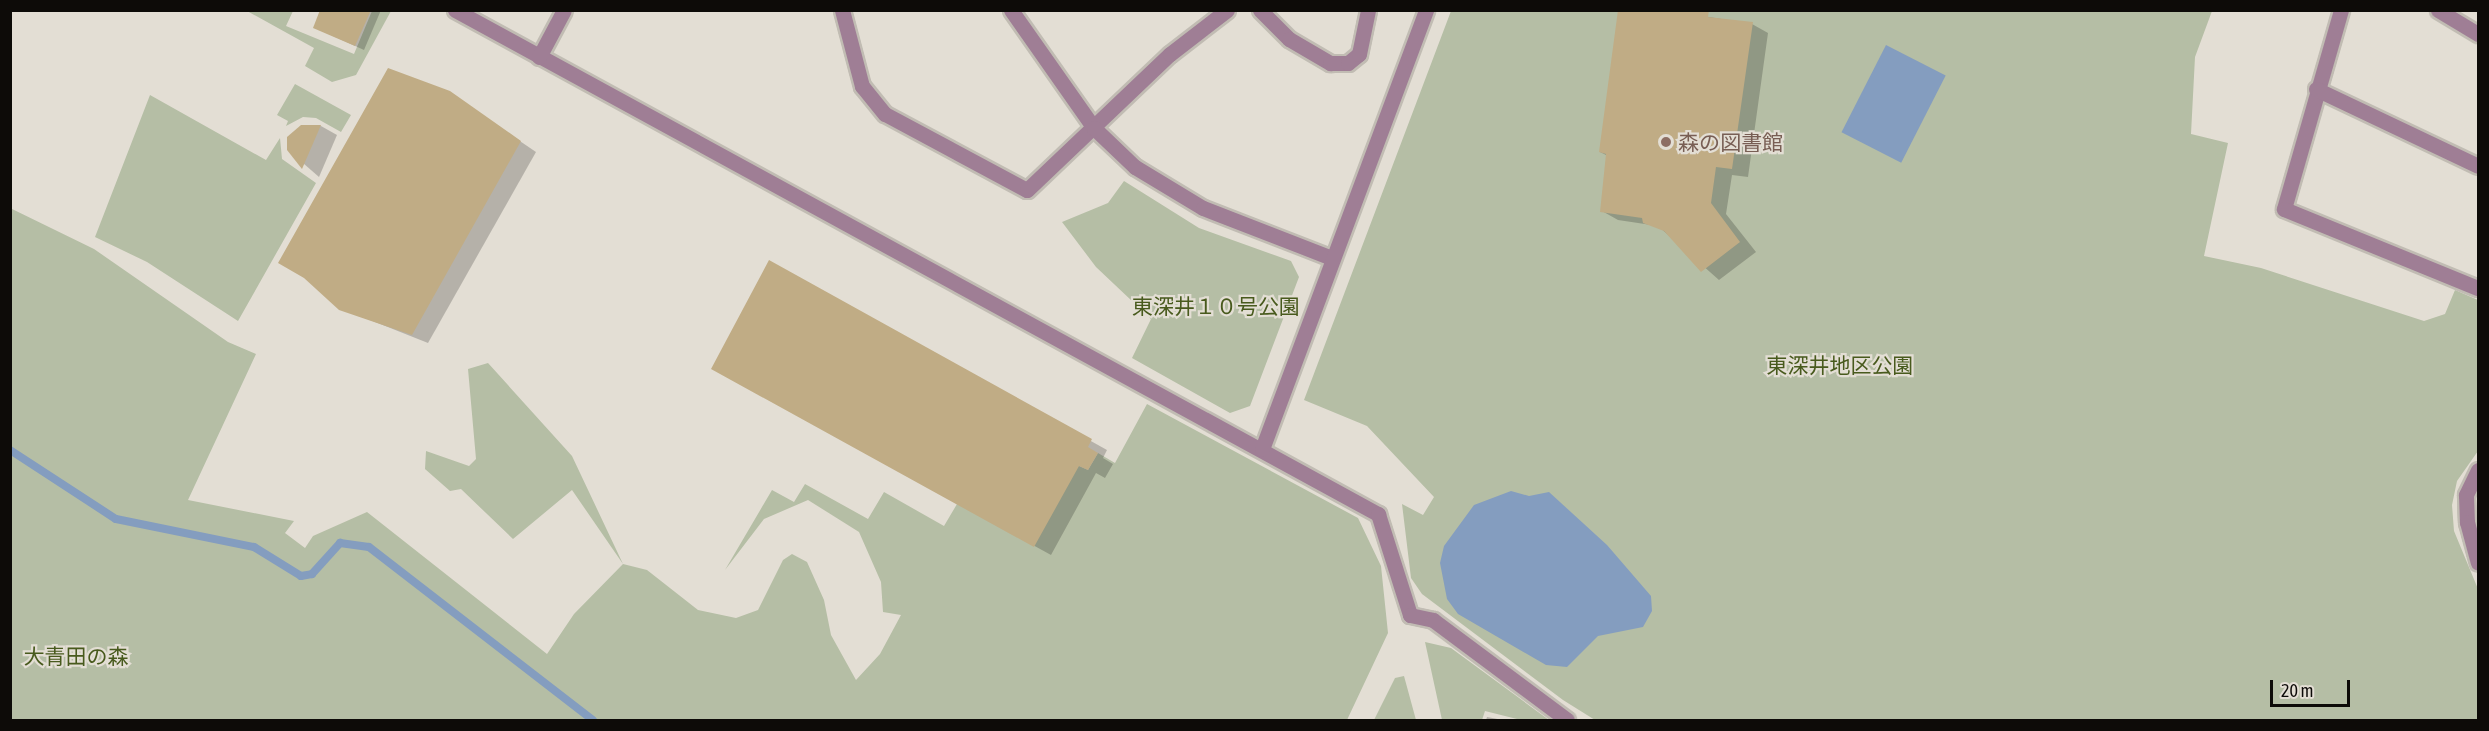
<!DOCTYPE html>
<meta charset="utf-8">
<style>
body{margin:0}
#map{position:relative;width:2489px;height:731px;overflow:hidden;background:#e3ded4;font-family:"Asap Condensed","Noto Sans JP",sans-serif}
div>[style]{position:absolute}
.green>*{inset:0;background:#b5bea5}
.water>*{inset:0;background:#849dbf;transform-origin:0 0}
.shadow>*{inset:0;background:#0003}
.stream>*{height:8px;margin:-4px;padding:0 4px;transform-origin:4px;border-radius:4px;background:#849dbf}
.building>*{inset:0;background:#c0ac85}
.roads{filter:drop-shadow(2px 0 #c1bcb3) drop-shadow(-2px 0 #c1bcb3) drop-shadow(0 2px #c1bcb3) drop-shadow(0 -2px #c1bcb3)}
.minor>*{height:15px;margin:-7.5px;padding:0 7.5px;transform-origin:7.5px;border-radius:7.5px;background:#9f7e95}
.dots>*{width:16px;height:16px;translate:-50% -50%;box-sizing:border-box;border:3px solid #e3ded4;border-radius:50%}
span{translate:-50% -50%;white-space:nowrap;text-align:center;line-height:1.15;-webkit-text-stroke:4.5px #e3ded4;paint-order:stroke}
.education-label{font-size:21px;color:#785e54}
.left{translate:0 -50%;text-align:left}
.park-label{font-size:21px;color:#485a1d}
.frame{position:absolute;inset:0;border:12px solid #0d0b08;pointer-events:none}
.scale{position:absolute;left:2270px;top:680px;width:80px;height:27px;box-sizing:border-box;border:3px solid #0d0b08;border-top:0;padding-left:8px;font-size:18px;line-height:21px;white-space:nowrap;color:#0d0b08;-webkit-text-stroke:4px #e3ded4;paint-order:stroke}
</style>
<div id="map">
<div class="green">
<div style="clip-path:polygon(247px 11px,293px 11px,286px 26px,354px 54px,372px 11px,391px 11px,356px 75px,332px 82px,305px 66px,314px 48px)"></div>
<div style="clip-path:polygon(1451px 11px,2212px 11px,2195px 57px,2191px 134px,2228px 143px,2204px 256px,2261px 268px,2424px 321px,2445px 314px,2455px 290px,2478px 300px,2478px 451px,2457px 481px,2452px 505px,2454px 531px,2478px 589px,2478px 720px,1595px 720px,1563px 700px,1422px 594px,1411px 578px,1402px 504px,1423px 515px,1434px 497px,1367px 426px,1304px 400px)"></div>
<div style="clip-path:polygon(295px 84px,351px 115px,341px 132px,316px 118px,303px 117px,286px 126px,288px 121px,277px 115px)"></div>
<div style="clip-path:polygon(150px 95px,266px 160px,280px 138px,282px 159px,316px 183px,238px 321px,147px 262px,95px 237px)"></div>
<div style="clip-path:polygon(1124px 181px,1199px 228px,1291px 261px,1299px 277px,1250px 406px,1230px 413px,1132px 358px,1151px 319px,1096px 267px,1062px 222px,1108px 203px)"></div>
<div style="clip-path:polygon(10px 208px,94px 249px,228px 342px,256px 354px,188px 500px,294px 521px,285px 533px,305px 548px,313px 536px,367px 512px,547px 654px,574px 614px,623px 564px,572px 490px,513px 539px,461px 489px,450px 491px,425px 469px,426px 451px,469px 466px,476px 459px,468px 369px,488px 363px,572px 456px,623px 564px,647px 570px,698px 610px,736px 618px,758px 610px,783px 560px,792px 554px,807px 562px,824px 600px,831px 635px,856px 680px,880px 654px,901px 615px,883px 612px,881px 582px,859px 532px,808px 500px,764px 519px,725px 570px,772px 490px,794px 502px,805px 484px,868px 519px,884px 492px,944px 526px,957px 504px,1079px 466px,1088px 470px,1098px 453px,1115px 463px,1147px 404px,1358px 518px,1381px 566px,1388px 633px,1347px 720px,11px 720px)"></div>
<div style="clip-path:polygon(1425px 642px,1451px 648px,1549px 720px,1521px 720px,1485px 711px,1482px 720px,1442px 720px)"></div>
<div style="clip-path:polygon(1404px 676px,1416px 720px,1374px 720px,1395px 678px)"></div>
</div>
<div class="water">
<div style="left:1886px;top:45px;width:67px;height:98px;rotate:27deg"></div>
<div style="clip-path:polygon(1511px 491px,1529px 496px,1549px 492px,1607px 545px,1651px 596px,1652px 611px,1643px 627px,1598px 636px,1567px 667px,1546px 665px,1458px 614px,1447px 599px,1440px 563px,1444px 546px,1474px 505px)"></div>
</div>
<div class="shadow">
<div style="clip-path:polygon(331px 10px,381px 10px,364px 50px,322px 31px)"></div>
<div style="clip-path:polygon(1666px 10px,1752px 24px,1768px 33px,1748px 177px,1732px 175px,1726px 214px,1756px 252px,1719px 280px,1658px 226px,1618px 220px,1602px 211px,1608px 156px,1600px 152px)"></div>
<div style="clip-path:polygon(449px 93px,536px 152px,428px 343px,340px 308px)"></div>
<div style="clip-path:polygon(321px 126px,337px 135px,319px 177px,288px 150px,292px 133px)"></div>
<div style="clip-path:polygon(770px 262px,1107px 450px,1103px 458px,1113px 464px,1105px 478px,1096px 473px,1051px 555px,729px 377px)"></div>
<div style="clip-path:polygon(1487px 717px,1503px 720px,1486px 720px)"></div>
</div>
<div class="stream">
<div style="left:10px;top:450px;width:126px;rotate:33.1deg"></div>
<div style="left:116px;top:519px;width:141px;rotate:11.5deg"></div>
<div style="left:254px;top:547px;width:55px;rotate:31.7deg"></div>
<div style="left:301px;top:576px;width:11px;rotate:-10deg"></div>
<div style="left:312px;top:574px;width:42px;rotate:-47.9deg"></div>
<div style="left:340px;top:543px;width:29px;rotate:8deg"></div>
<div style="left:369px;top:547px;width:283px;rotate:37.7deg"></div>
</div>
<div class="building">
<div style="clip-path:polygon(320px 10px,371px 10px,355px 46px,313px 28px)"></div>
<div style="clip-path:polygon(1618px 10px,1709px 10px,1708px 17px,1753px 22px,1732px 169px,1716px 167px,1711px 203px,1740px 242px,1701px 272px,1664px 231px,1643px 223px,1642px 218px,1600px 212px,1606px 154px,1599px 152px)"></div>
<div style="clip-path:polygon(388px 68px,450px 91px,521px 141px,412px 335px,339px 310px,304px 278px,278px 263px)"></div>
<div style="clip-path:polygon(321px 125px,302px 169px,287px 150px,287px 137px,301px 125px)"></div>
<div style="clip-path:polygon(769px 260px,1092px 439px,1088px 447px,1098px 453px,1088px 470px,1079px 466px,1034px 547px,711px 369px)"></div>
</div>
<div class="roads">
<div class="minor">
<div style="left:455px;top:10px;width:1052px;rotate:28.64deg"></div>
<div style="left:1378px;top:514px;width:106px;rotate:72.4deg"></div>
<div style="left:1410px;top:615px;width:24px;rotate:12deg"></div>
<div style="left:1433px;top:620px;width:167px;rotate:36.7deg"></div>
<div style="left:842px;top:10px;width:79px;rotate:75.3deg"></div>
<div style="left:862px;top:86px;width:36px;rotate:51deg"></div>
<div style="left:885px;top:114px;width:161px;rotate:28.2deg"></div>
<div style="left:1027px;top:190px;width:197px;rotate:-43.6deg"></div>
<div style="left:1170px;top:54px;width:72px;rotate:-37.7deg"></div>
<div style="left:1011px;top:10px;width:144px;rotate:54.9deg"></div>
<div style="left:1094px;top:128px;width:57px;rotate:43.6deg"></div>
<div style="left:1135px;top:167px;width:79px;rotate:31.1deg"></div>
<div style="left:1203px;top:208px;width:138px;rotate:21.2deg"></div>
<div style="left:1260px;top:10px;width:41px;rotate:45deg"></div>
<div style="left:1289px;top:39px;width:48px;rotate:30.3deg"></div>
<div style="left:1330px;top:63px;width:18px"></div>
<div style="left:1348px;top:63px;width:14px;rotate:-39deg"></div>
<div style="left:1359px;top:54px;width:45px;rotate:-78.4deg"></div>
<div style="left:2341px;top:10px;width:207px;rotate:106deg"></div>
<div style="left:2284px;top:209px;width:209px;rotate:22.2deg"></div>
<div style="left:2438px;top:10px;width:47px;rotate:31deg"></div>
<div style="left:539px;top:57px;width:53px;rotate:-62deg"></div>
<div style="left:2316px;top:89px;width:179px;rotate:25.4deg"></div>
<div style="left:1262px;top:449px;width:469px;rotate:-69.5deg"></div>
<div style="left:2478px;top:470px;width:28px;rotate:116deg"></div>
<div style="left:2466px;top:495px;width:27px;rotate:88deg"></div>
<div style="left:2467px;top:522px;width:42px;rotate:75deg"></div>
</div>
</div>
<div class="dots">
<div style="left:1666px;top:142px;background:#8d6e63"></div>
</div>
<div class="education-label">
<span class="left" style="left:1678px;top:142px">森の図書館</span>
</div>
<div class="park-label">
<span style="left:1216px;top:306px">東深井１０号公園</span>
<span style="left:1840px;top:365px">東深井地区公園</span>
<span style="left:76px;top:656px">大青田の森</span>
</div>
<div class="frame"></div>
<div class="scale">20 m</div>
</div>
